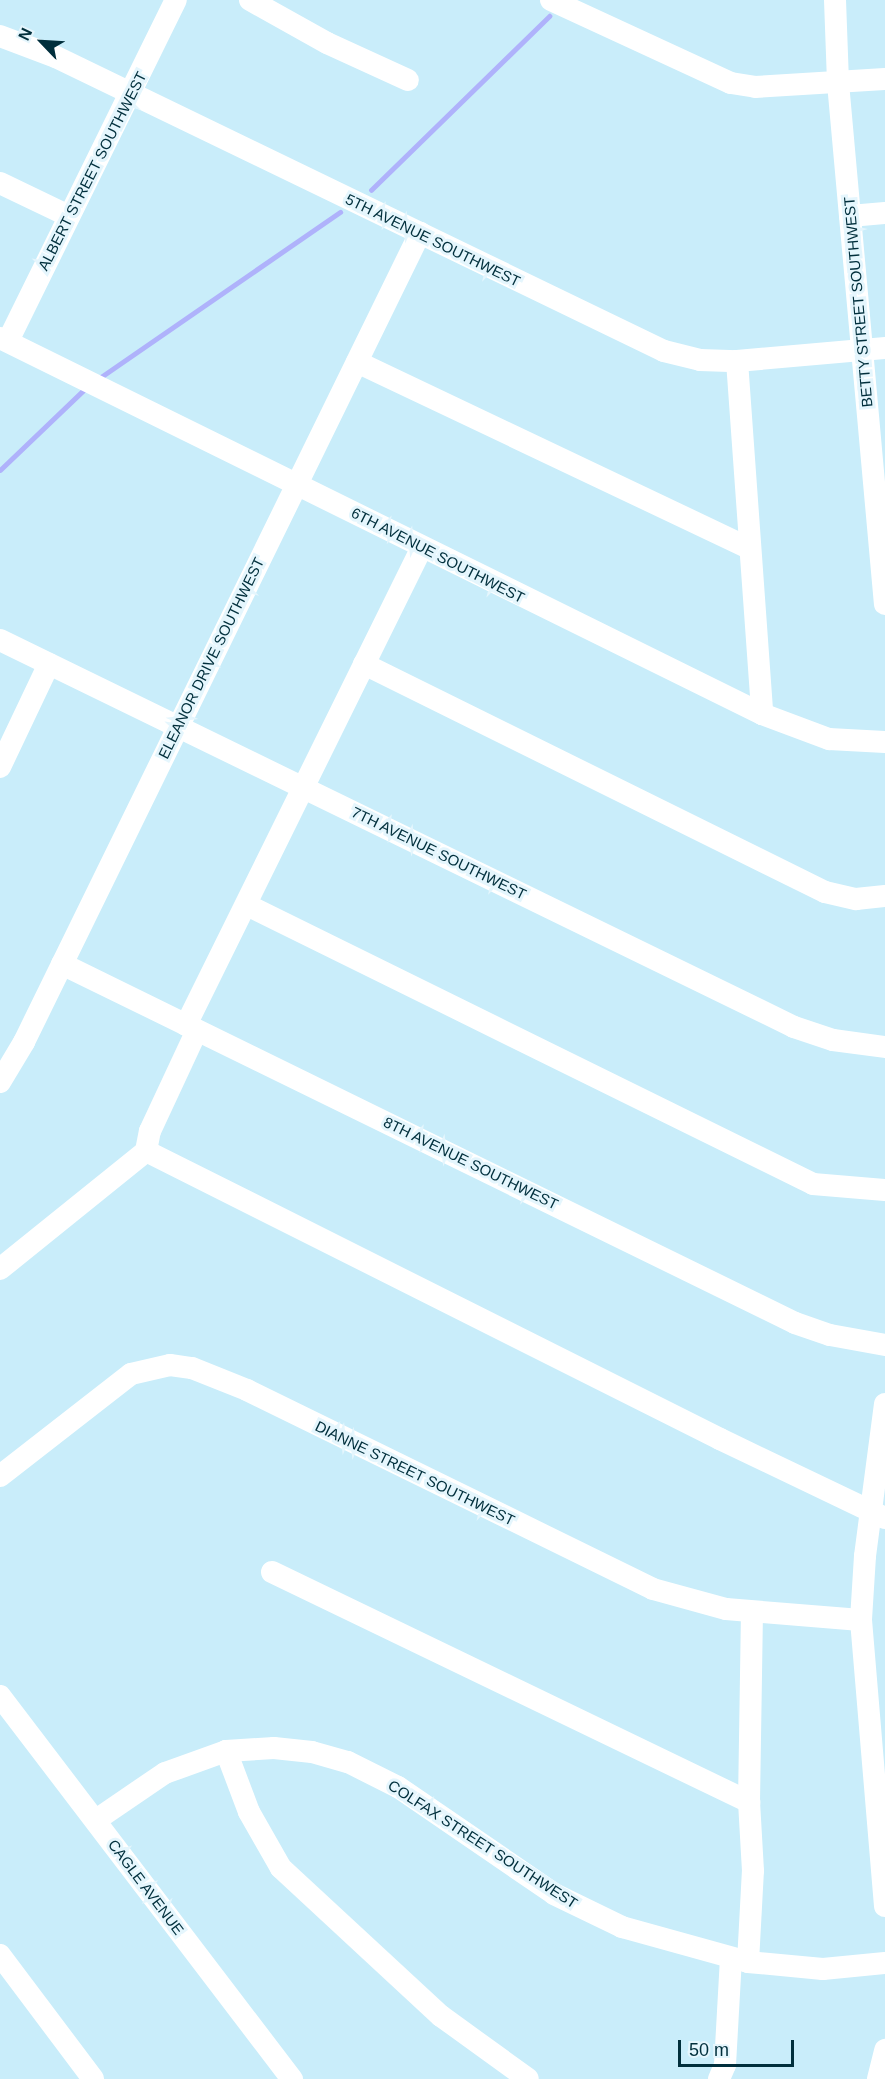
<!DOCTYPE html>
<style>
body{margin:0}
#map{position:relative;width:885px;height:2079px;overflow:hidden;background:#c9edfa;font-family:Helvetica,sans-serif}
div>[style]{position:absolute}
.stream>*{height:4.5px;margin:-2.25px;padding:0 2.25px;transform-origin:2.25px;border-radius:2.25px;background:#afb2fb}
.minor>*{height:22px;margin:-11px;padding:0 11px;transform-origin:11px;border-radius:11px;background:#fff}
span{translate:-50% -50%;white-space:nowrap;text-align:center;line-height:1.15;-webkit-text-stroke:6px #e5f6fd;paint-order:stroke}
.street-label{font-size:15px;color:#012f3c}
.north{position:absolute;left:12px;top:12px;width:60px;height:60px;-webkit-text-stroke:4px #e5f6fd;paint-order:stroke;rotate:295deg;font-size:16px;font-weight:700;line-height:24px;text-align:center;color:#012f3c}
.north::after{content:'';display:block;margin:auto;width:21px;height:27px;background:#012f3c;clip-path:polygon(50% 0,100% 100%,50% 72%,0 100%)}
.scale{position:absolute;left:678px;top:2040px;width:116px;height:27px;box-sizing:border-box;border:3px solid #012f3c;border-top:0;padding-left:8px;font-size:18px;line-height:21px;white-space:nowrap;color:#012f3c;-webkit-text-stroke:4px #e5f6fd;paint-order:stroke}
</style>
<div id="map">
<div class="stream">
<div style="left:371px;top:190px;width:249px;rotate:-44.3deg"></div>
<div style="left:98px;top:379px;width:294px;rotate:-34.6deg"></div>
<div style="left:0;top:470px;width:120px;rotate:-43.7deg"></div>
</div>
<div class="minor">
<div style="left:250px;top:0;width:88px;rotate:29.2deg"></div>
<div style="left:327px;top:43px;width:89px;rotate:24.6deg"></div>
<div style="left:551px;top:0;width:198px;rotate:24.8deg"></div>
<div style="left:731px;top:83px;width:24px;rotate:9deg"></div>
<div style="left:755px;top:87px;width:130px;rotate:-3.5deg"></div>
<div style="left:835px;top:0;width:83px;rotate:87.9deg"></div>
<div style="left:838px;top:83px;width:523px;rotate:84.85deg"></div>
<div style="left:0;top:36px;width:60px;rotate:20.6deg"></div>
<div style="left:56px;top:57px;width:675px;rotate:25.81deg"></div>
<div style="left:664px;top:351px;width:37px;rotate:14deg"></div>
<div style="left:700px;top:360px;width:37px;rotate:2deg"></div>
<div style="left:737px;top:361px;width:149px;rotate:-5deg"></div>
<div style="left:0;top:183px;width:76px;rotate:25.6deg"></div>
<div style="left:850px;top:216px;width:35px;rotate:-5deg"></div>
<div style="left:0;top:338px;width:850px;rotate:26.26deg"></div>
<div style="left:762px;top:714px;width:72px;rotate:20.5deg"></div>
<div style="left:829px;top:739px;width:56px;rotate:3.1deg"></div>
<div style="left:8px;top:341px;width:380px;rotate:-63.8deg"></div>
<div style="left:737px;top:361px;width:354px;rotate:85.9deg"></div>
<div style="left:357px;top:362px;width:435px;rotate:25.4deg"></div>
<div style="left:0;top:640px;width:883px;rotate:25.98deg"></div>
<div style="left:794px;top:1027px;width:41px;rotate:18.4deg"></div>
<div style="left:833px;top:1040px;width:52px;rotate:7.7deg"></div>
<div style="left:364px;top:664px;width:514px;rotate:26.32deg"></div>
<div style="left:825px;top:892px;width:32px;rotate:13deg"></div>
<div style="left:856px;top:899px;width:29px;rotate:-6deg"></div>
<div style="left:0;top:767px;width:114px;rotate:-64.6deg"></div>
<div style="left:247px;top:905px;width:631px;rotate:26.24deg"></div>
<div style="left:813px;top:1184px;width:72px;rotate:4.8deg"></div>
<div style="left:62px;top:964px;width:816px;rotate:26.09deg"></div>
<div style="left:795px;top:1323px;width:37px;rotate:19deg"></div>
<div style="left:830px;top:1335px;width:56px;rotate:10.3deg"></div>
<div style="left:186px;top:1025px;width:533px;rotate:-63.72deg"></div>
<div style="left:0;top:1082px;width:47px;rotate:-59deg"></div>
<div style="left:24px;top:1042px;width:901px;rotate:-63.92deg"></div>
<div style="left:146px;top:1151px;width:642px;rotate:26.64deg"></div>
<div style="left:720px;top:1439px;width:183px;rotate:25.6deg"></div>
<div style="left:0;top:1269px;width:188px;rotate:-38.9deg"></div>
<div style="left:146px;top:1151px;width:20px;rotate:-79deg"></div>
<div style="left:150px;top:1131px;width:111px;rotate:-65deg"></div>
<div style="left:885px;top:1404px;width:153px;rotate:97.5deg"></div>
<div style="left:865px;top:1556px;width:64px;rotate:93.6deg"></div>
<div style="left:861px;top:1620px;width:287px;rotate:85.2deg"></div>
<div style="left:0;top:1476px;width:166px;rotate:-37.9deg"></div>
<div style="left:131px;top:1374px;width:40px;rotate:-13deg"></div>
<div style="left:170px;top:1365px;width:22px;rotate:8deg"></div>
<div style="left:192px;top:1368px;width:59px;rotate:21.8deg"></div>
<div style="left:247px;top:1390px;width:452px;rotate:26.1deg"></div>
<div style="left:653px;top:1589px;width:76px;rotate:15.3deg"></div>
<div style="left:726px;top:1609px;width:135px;rotate:4.7deg"></div>
<div style="left:272px;top:1572px;width:530px;rotate:25.74deg"></div>
<div style="left:0;top:1696px;width:482px;rotate:52.7deg"></div>
<div style="left:226px;top:1751px;width:65px;rotate:69.3deg"></div>
<div style="left:249px;top:1812px;width:64px;rotate:60.3deg"></div>
<div style="left:281px;top:1868px;width:218px;rotate:42.8deg"></div>
<div style="left:441px;top:2016px;width:107px;rotate:35.9deg"></div>
<div style="left:96px;top:1820px;width:83px;rotate:-34.3deg"></div>
<div style="left:165px;top:1773px;width:65px;rotate:-19.8deg"></div>
<div style="left:226px;top:1751px;width:48px;rotate:-3.6deg"></div>
<div style="left:274px;top:1748px;width:38px;rotate:6deg"></div>
<div style="left:312px;top:1752px;width:37px;rotate:16deg"></div>
<div style="left:348px;top:1762px;width:56px;rotate:26.6deg"></div>
<div style="left:398px;top:1787px;width:189px;rotate:34.4deg"></div>
<div style="left:554px;top:1894px;width:76px;rotate:25.9deg"></div>
<div style="left:622px;top:1927px;width:131px;rotate:15.5deg"></div>
<div style="left:748px;top:1962px;width:75px;rotate:5.3deg"></div>
<div style="left:823px;top:1969px;width:62px;rotate:-5.5deg"></div>
<div style="left:0;top:1955px;width:155px;rotate:53.1deg"></div>
<div style="left:748px;top:1962px;width:91px;rotate:-86.9deg"></div>
<div style="left:753px;top:1871px;width:69px;rotate:-93.3deg"></div>
<div style="left:749px;top:1802px;width:189px;rotate:-89.1deg"></div>
<div style="left:719px;top:2079px;width:15px;rotate:-67deg"></div>
<div style="left:725px;top:2065px;width:106px;rotate:-86.8deg"></div>
<div style="left:878px;top:2079px;width:30px;rotate:-76deg"></div>
</div>
<div class="street-label">
<span style="left:92px;top:171px;rotate:-63deg">ALBERT STREET SOUTHWEST</span>
<span style="left:433px;top:240px;rotate:26deg">5TH AVENUE SOUTHWEST</span>
<span style="left:858px;top:302px;rotate:-95deg">BETTY STREET SOUTHWEST</span>
<span style="left:438px;top:555px;rotate:27deg">6TH AVENUE SOUTHWEST</span>
<span style="left:211px;top:658px;rotate:-64deg">ELEANOR DRIVE SOUTHWEST</span>
<span style="left:439px;top:853px;rotate:26deg">7TH AVENUE SOUTHWEST</span>
<span style="left:471px;top:1163px;rotate:26deg">8TH AVENUE SOUTHWEST</span>
<span style="left:415px;top:1473px;rotate:26deg">DIANNE STREET SOUTHWEST</span>
<span style="left:483px;top:1844px;rotate:33deg">COLFAX STREET SOUTHWEST</span>
<span style="left:146px;top:1887px;rotate:53deg">CAGLE AVENUE</span>
</div>
<div class="north">N</div>
<div class="scale">50 m</div>
</div>
